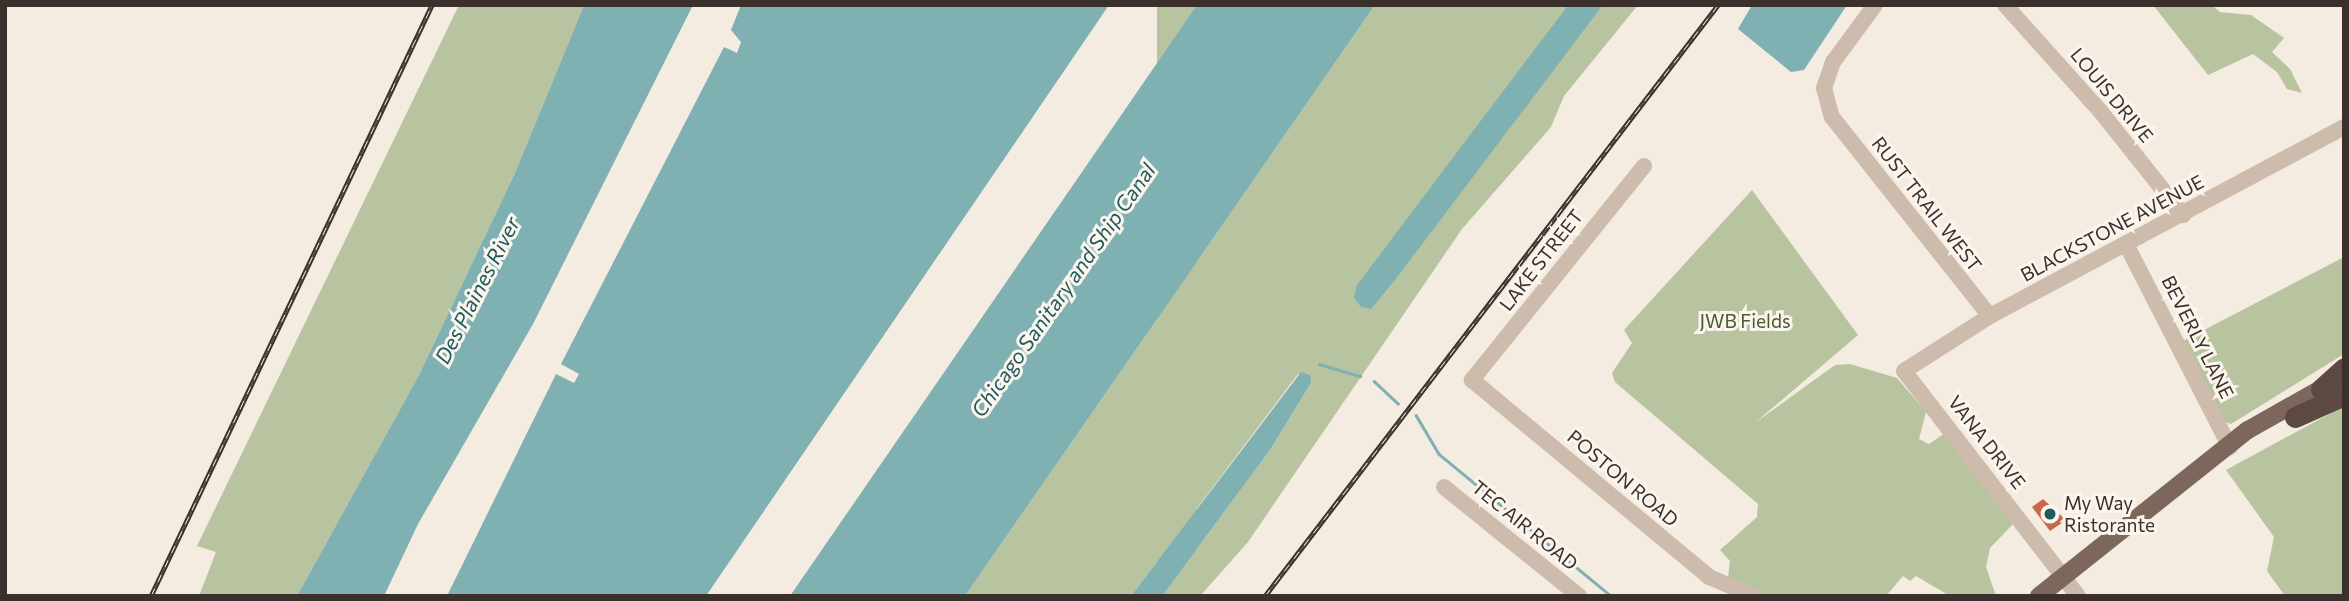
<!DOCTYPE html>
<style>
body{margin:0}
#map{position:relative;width:2349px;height:601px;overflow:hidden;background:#f4ebe1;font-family:Commissioner,sans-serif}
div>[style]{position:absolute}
.green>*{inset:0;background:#b8c4a0;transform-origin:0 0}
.water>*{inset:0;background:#7fb0b2}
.stream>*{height:2.5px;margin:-1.25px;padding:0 1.25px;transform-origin:1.25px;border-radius:1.25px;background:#7fb0b2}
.building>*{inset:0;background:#c8694b}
.minor>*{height:16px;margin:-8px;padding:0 8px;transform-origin:8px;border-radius:8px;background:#cdbbac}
.major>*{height:18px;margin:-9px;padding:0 9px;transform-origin:9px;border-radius:9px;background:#7d675c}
.highway>*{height:21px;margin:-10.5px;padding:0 10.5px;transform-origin:10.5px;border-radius:10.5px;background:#5c4a42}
.rail>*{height:5px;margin-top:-2.5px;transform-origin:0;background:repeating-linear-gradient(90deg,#fbf5ee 0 8px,#3b302b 0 16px);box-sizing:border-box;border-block:2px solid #3b302b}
.dots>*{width:19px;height:19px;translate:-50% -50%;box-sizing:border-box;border:4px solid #fbf5ee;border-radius:50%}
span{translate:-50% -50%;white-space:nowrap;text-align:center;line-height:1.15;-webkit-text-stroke:6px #fbf5ee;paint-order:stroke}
.street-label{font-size:19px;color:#3b302b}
.park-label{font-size:19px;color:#4a5a2e}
.poi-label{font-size:19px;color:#3b302b}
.left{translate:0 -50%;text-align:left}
.water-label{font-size:21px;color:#1f5a5e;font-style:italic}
.frame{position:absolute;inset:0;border:7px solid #3b302b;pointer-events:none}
</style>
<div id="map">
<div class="green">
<div style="clip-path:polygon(459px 5px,584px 5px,515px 173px,419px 375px,297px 596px,199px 596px,216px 552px,197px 546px)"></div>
<div style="left:1157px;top:5px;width:40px;height:718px"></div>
<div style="clip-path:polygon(1375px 5px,1568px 5px,1455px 157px,1371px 309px,1603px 5px,1638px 5px,1564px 96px,1551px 127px,1462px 229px,1248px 542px,1200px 596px,1162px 596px,1270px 450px,1311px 383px,1298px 374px,1131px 596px,965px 596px)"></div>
<div style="clip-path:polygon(2153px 5px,2212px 5px,2220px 12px,2251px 15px,2284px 38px,2272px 52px,2290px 69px,2302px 93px,2287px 89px,2277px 72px,2253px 54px,2208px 75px)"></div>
<div style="clip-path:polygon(1752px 190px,1858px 335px,1756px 422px,1835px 365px,1850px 364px,1897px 378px,1926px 412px,1919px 439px,1929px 444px,1945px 433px,2014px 523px,1990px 548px,1986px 567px,1996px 596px,1950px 596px,1916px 576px,1910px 581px,1903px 576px,1886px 596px,1760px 596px,1728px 577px,1730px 561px,1720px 550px,1757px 517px,1758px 504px,1615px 382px,1612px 373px,1632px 343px,1624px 330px)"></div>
<div style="clip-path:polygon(2344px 257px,2344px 354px,2231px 424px,2223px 421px,2181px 342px)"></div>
<div style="clip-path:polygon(2344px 406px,2344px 596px,2285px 596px,2267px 571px,2274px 537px,2226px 470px)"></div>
</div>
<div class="water">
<div style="clip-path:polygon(584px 5px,693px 5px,533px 324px,418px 524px,384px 596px,297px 596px,419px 375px,515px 173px)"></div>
<div style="clip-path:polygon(741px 5px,1109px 5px,706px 596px,447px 596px,556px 374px,574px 383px,579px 374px,561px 364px,724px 47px,737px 53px,741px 42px,731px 30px)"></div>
<div style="clip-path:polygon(1197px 5px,1375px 5px,965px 596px,790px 596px)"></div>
<div style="clip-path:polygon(1568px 5px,1603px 5px,1398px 276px,1371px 309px,1361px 307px,1354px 298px,1357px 285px)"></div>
<div style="clip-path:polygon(1752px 5px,1847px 5px,1804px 70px,1791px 72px,1738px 29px)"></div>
<div style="clip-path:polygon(1301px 372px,1310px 375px,1311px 383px,1270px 450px,1162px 596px,1131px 596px)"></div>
</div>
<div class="stream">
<div style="left:1319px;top:364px;width:43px;rotate:16.3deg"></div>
<div style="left:1374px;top:381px;width:33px;rotate:43deg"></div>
<div style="left:1416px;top:415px;width:45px;rotate:59.5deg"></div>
<div style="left:1439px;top:454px;width:223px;rotate:39.5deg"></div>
</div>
<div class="building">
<div style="clip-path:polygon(2043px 499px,2066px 520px,2050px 531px,2032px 507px)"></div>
</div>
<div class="minor">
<div style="left:1875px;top:5px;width:71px;rotate:126.4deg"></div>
<div style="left:1833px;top:62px;width:28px;rotate:109deg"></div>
<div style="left:1824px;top:88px;width:30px;rotate:75deg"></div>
<div style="left:1832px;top:117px;width:254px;rotate:51.6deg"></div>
<div style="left:2005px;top:5px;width:144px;rotate:48.1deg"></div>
<div style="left:2101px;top:112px;width:132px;rotate:51.5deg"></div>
<div style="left:1644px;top:166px;width:275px;rotate:128.8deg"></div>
<div style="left:1472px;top:380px;width:308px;rotate:39.7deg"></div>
<div style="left:1709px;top:577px;width:49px;rotate:22.9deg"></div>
<div style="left:2127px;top:246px;width:226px;rotate:62.9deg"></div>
<div style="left:1444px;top:487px;width:174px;rotate:38.9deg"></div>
<div style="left:2078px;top:596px;width:284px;rotate:-127.7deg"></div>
<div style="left:1904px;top:371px;width:102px;rotate:-32.6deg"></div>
<div style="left:1990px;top:316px;width:401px;rotate:-28.1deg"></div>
</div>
<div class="major">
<div style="left:2039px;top:596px;width:267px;rotate:-38.5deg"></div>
<div style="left:2248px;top:430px;width:95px;rotate:-29.5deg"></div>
</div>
<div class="highway">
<div style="left:2321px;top:389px;width:31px;rotate:-42deg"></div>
<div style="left:2295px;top:417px;width:54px;rotate:-24.2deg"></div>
</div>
<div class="rail">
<div style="left:151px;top:596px;width:654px;rotate:-64.57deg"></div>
<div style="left:1265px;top:596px;width:745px;rotate:-52.53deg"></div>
</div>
<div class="dots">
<div style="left:2050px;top:514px;background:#1f5a5e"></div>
</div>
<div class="street-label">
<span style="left:2112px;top:95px;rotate:50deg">LOUIS DRIVE</span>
<span style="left:1927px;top:204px;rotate:52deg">RUST TRAIL WEST</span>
<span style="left:2112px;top:228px;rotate:-28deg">BLACKSTONE AVENUE</span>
<span style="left:1541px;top:260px;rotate:-52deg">LAKE STREET</span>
<span style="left:2198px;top:337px;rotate:63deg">BEVERLY LANE</span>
<span style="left:1987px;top:442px;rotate:52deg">VANA DRIVE</span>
<span style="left:1623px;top:478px;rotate:40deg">POSTON ROAD</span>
<span style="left:1525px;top:525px;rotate:39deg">TEC AIR ROAD</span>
</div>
<div class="park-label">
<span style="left:1745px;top:321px">JWB Fields</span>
</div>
<div class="poi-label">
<span class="left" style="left:2064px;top:514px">My Way<br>Ristorante</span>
</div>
<div class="water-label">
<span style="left:477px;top:290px;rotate:-63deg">Des Plaines River</span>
<span style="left:1063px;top:290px;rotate:-55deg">Chicago Sanitary and Ship Canal</span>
</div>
<div class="frame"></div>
</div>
